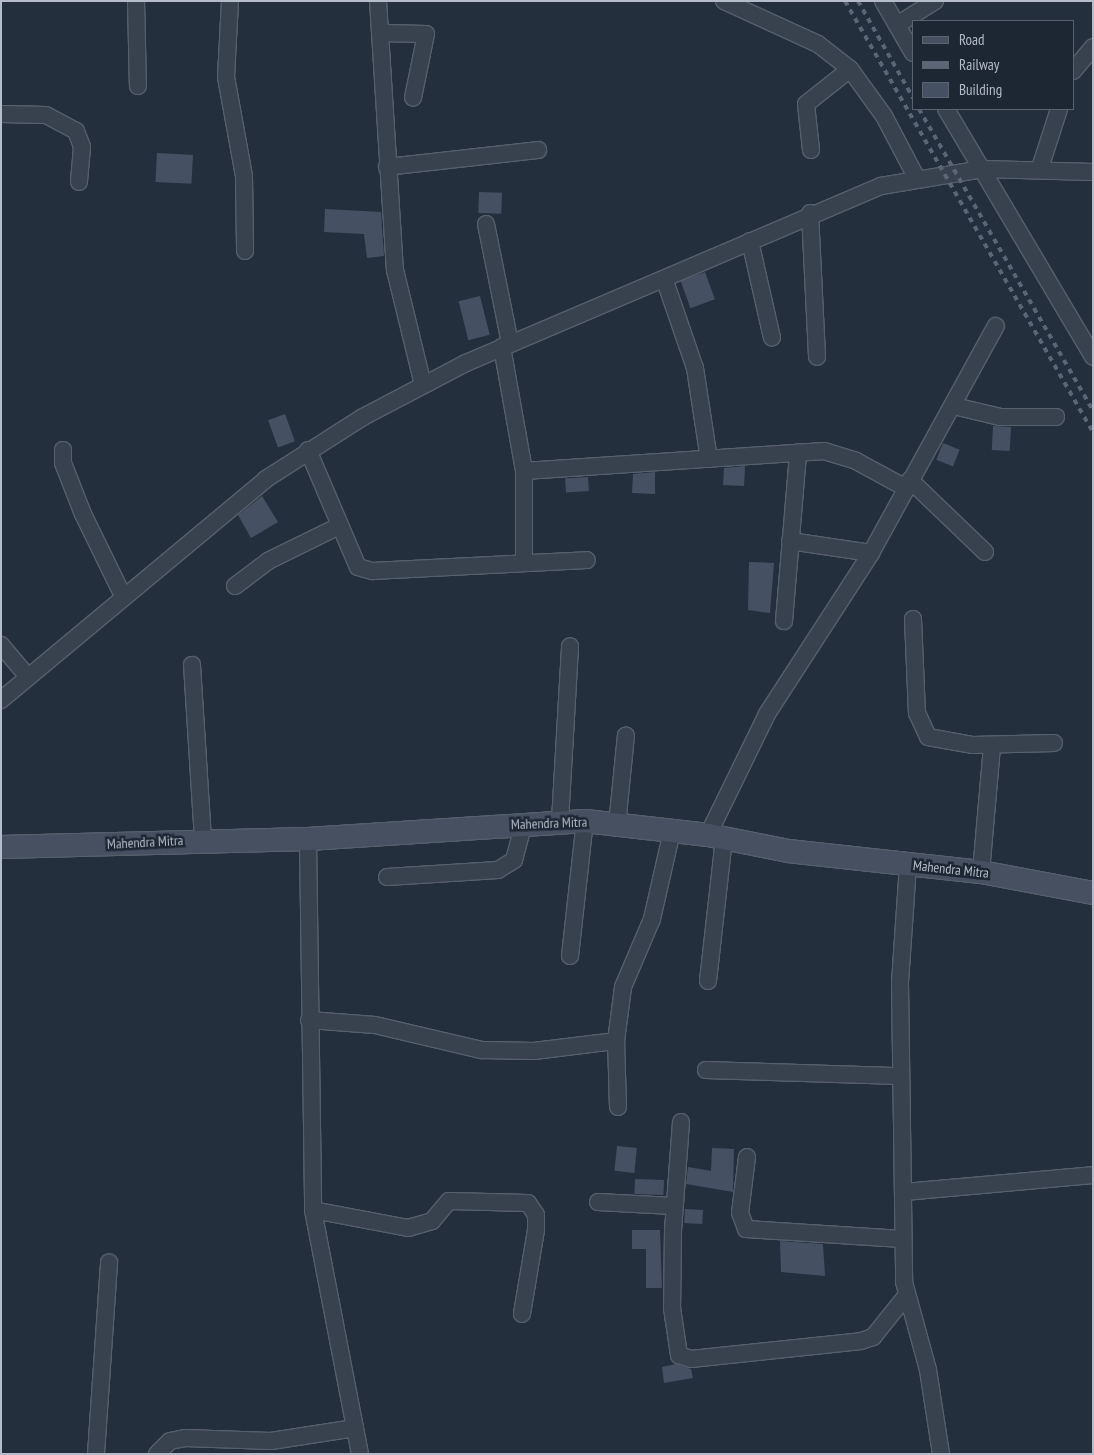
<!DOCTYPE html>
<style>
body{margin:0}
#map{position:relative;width:1094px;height:1455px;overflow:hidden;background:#242f3e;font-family:"PT Sans Narrow",sans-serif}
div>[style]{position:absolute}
.building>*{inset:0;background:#455162;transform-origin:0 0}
.roads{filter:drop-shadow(1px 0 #565f6c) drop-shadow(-1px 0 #565f6c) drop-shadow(0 1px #565f6c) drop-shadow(0 -1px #565f6c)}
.minor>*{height:16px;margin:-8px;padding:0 8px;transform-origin:8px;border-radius:8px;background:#38414e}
.secondary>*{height:22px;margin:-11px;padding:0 11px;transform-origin:11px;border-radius:11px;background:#465061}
.rail>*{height:4px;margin-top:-2px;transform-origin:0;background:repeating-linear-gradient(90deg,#5a6575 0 5px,transparent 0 10px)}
span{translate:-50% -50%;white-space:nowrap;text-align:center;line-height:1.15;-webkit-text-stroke:5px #1d2633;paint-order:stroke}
.street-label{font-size:14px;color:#b4bcc9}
.frame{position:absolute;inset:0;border:2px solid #b4bcc9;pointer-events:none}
.legend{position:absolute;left:912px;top:20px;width:162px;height:90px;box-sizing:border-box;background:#1d2633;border:1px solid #59626f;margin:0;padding:6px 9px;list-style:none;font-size:15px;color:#b4bcc9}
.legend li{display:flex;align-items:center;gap:10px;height:25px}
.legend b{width:25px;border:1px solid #59626f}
</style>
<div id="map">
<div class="building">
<div style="left:157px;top:153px;width:36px;height:29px;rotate:3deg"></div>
<div style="left:479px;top:192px;width:23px;height:21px;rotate:2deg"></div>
<div style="clip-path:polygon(325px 209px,381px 212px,384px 256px,367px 258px,364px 234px,324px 232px)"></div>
<div style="left:705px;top:272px;width:29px;height:26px;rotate:70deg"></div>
<div style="left:480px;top:296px;width:40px;height:22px;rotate:76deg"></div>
<div style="left:285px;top:414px;width:29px;height:18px;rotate:70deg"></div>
<div style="left:993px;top:426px;width:18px;height:24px;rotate:3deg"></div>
<div style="left:943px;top:443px;width:18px;height:18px;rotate:22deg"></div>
<div style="clip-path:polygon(745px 466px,744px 486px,723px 485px,724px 468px)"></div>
<div style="clip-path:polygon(655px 472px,655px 494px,632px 493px,633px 474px)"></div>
<div style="left:588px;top:477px;width:14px;height:23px;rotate:86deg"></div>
<div style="clip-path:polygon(262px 496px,278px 522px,251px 538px,238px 515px)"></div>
<div style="clip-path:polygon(749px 562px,774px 563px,770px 613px,748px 610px)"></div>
<div style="left:617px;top:1146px;width:20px;height:25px;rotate:6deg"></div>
<div style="clip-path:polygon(712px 1148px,734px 1149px,733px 1192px,686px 1184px,688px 1167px,711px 1171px)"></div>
<div style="left:635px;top:1179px;width:29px;height:15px;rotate:2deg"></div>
<div style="left:685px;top:1209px;width:18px;height:14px;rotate:3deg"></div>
<div style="clip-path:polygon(632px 1230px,660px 1230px,662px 1288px,646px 1288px,646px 1249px,632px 1249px)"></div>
<div style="clip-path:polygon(780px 1241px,823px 1244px,825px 1276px,781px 1272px)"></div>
<div style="clip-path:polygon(676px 1364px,691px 1369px,693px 1378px,664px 1383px,662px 1367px)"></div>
</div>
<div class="roads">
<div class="minor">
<div style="left:136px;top:1px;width:85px;rotate:88.7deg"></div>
<div style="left:230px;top:1px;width:76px;rotate:93deg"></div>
<div style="left:226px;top:77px;width:101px;rotate:79.7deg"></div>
<div style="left:244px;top:176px;width:75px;rotate:89.2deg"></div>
<div style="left:378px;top:1px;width:270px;rotate:86.4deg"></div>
<div style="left:395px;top:270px;width:118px;rotate:76.3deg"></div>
<div style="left:724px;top:1px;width:103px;rotate:24.6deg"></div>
<div style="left:818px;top:44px;width:41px;rotate:38deg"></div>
<div style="left:850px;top:69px;width:58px;rotate:54.1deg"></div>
<div style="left:884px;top:116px;width:69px;rotate:62.3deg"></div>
<div style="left:883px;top:1px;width:60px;rotate:60deg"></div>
<div style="left:897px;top:25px;width:45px;rotate:-32.3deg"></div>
<div style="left:381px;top:33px;width:45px;rotate:1.3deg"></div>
<div style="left:426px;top:34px;width:65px;rotate:101.5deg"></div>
<div style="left:1073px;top:71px;width:31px;rotate:-50deg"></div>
<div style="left:946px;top:109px;width:288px;rotate:59.3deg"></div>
<div style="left:1px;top:114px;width:45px;rotate:1.3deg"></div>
<div style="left:46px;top:115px;width:34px;rotate:28deg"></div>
<div style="left:76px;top:131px;width:17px;rotate:69deg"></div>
<div style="left:82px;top:147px;width:35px;rotate:95deg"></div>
<div style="left:811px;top:150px;width:46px;rotate:-96.2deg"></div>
<div style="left:806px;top:104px;width:56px;rotate:-38.5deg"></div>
<div style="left:387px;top:167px;width:152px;rotate:-6.4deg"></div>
<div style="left:1040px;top:168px;width:62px;rotate:-72.1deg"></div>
<div style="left:810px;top:213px;width:144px;rotate:87.2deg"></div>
<div style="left:486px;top:224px;width:121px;rotate:78.6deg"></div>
<div style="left:750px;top:241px;width:99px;rotate:77.2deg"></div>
<div style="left:665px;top:281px;width:92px;rotate:71deg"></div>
<div style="left:695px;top:368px;width:92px;rotate:81.3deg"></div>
<div style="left:502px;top:347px;width:126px;rotate:79.9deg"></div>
<div style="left:524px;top:471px;width:89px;rotate:90deg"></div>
<div style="left:954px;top:406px;width:47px;rotate:13.4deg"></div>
<div style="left:1000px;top:417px;width:56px"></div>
<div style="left:63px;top:450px;width:13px;rotate:90deg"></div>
<div style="left:63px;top:463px;width:55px;rotate:68.6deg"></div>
<div style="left:83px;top:514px;width:91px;rotate:64deg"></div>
<div style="left:308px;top:450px;width:127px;rotate:66.9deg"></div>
<div style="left:358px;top:567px;width:15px;rotate:16deg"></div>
<div style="left:372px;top:571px;width:215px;rotate:-2.9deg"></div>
<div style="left:524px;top:471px;width:301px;rotate:-3.8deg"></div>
<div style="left:824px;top:451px;width:34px;rotate:17deg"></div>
<div style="left:856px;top:461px;width:57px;rotate:28.4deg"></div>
<div style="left:910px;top:480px;width:104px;rotate:43.8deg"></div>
<div style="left:790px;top:541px;width:82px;rotate:8.4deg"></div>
<div style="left:235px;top:586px;width:41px;rotate:-37.1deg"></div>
<div style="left:268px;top:561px;width:79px;rotate:-26.2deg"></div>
<div style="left:913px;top:619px;width:94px;rotate:87.6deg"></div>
<div style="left:917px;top:713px;width:26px;rotate:65deg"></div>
<div style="left:928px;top:737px;width:46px;rotate:10.1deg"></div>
<div style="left:973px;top:745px;width:81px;rotate:-1.4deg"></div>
<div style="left:784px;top:621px;width:169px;rotate:-85.2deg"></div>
<div style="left:1px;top:645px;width:42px;rotate:49.8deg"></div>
<div style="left:192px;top:665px;width:174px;rotate:86.4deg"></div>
<div style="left:1px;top:700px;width:345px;rotate:-39.8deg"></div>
<div style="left:266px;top:479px;width:115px;rotate:-32.6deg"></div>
<div style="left:363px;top:417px;width:116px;rotate:-27.7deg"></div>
<div style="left:466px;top:363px;width:451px;rotate:-23.1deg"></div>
<div style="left:881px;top:186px;width:103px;rotate:-9.5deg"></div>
<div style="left:983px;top:169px;width:110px;rotate:1.6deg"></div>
<div style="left:560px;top:821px;width:175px;rotate:-86.7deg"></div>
<div style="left:617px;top:825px;width:90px;rotate:-84.3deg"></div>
<div style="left:708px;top:835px;width:135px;rotate:-64deg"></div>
<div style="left:767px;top:714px;width:192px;rotate:-57.1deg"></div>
<div style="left:871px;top:553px;width:259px;rotate:-61.2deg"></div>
<div style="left:308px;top:839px;width:371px;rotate:89.2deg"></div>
<div style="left:313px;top:1210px;width:248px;rotate:79.1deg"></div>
<div style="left:908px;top:865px;width:118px;rotate:93.9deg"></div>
<div style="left:900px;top:983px;width:299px;rotate:89.2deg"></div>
<div style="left:904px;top:1282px;width:91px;rotate:74.7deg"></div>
<div style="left:928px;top:1370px;width:85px;rotate:81.2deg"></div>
<div style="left:981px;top:872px;width:127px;rotate:-85deg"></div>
<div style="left:387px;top:877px;width:111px;rotate:-3.6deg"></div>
<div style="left:498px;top:870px;width:19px;rotate:-32deg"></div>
<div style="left:514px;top:860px;width:38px;rotate:-75deg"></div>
<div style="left:570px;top:956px;width:136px;rotate:-83.7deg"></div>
<div style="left:708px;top:981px;width:144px;rotate:-83.6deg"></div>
<div style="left:309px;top:1020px;width:66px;rotate:4.3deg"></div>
<div style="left:375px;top:1025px;width:110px;rotate:13.2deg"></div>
<div style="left:482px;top:1050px;width:52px;rotate:1.1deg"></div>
<div style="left:534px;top:1051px;width:83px;rotate:-7deg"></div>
<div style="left:706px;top:1070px;width:195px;rotate:1.8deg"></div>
<div style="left:618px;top:1107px;width:66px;rotate:-91.7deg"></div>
<div style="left:616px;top:1041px;width:54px;rotate:-82.6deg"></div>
<div style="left:623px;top:987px;width:74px;rotate:-66.9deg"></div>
<div style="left:652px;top:919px;width:90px;rotate:-77.2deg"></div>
<div style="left:681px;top:1122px;width:108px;rotate:94.2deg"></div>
<div style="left:673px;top:1230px;width:78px;rotate:90.7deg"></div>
<div style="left:672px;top:1308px;width:48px;rotate:81.5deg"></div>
<div style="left:679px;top:1355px;width:13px;rotate:18deg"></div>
<div style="left:691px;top:1359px;width:171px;rotate:-6deg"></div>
<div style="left:861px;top:1341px;width:13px;rotate:-18deg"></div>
<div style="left:873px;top:1337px;width:53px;rotate:-51.2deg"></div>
<div style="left:747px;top:1157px;width:56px;rotate:97.1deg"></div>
<div style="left:740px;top:1213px;width:17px;rotate:69deg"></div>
<div style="left:746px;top:1229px;width:156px;rotate:3.7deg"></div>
<div style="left:904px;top:1192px;width:190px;rotate:-5.1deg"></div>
<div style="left:598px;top:1202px;width:75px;rotate:3.1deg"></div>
<div style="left:313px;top:1210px;width:97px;rotate:10.7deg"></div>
<div style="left:408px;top:1228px;width:25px;rotate:-16deg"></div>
<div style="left:432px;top:1221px;width:26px;rotate:-50deg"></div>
<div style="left:449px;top:1201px;width:79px;rotate:1.5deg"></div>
<div style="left:528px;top:1203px;width:14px;rotate:56deg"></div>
<div style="left:536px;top:1215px;width:15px;rotate:90deg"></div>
<div style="left:536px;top:1230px;width:85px;rotate:99.5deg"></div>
<div style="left:96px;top:1454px;width:192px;rotate:-86.1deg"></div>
<div style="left:157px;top:1454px;width:18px;rotate:-45deg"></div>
<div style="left:170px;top:1441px;width:15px;rotate:-11deg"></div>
<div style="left:185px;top:1438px;width:86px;rotate:2deg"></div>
<div style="left:271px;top:1441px;width:85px;rotate:-8.8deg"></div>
</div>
<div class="secondary">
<div style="left:1px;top:847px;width:307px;rotate:-1.5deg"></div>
<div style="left:308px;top:839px;width:278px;rotate:-3.7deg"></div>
<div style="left:585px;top:821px;width:124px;rotate:6.5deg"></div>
<div style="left:708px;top:835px;width:82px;rotate:11.3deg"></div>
<div style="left:788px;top:851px;width:194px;rotate:6.2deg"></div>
<div style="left:981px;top:872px;width:114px;rotate:10.6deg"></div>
</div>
</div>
<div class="rail">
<div style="left:845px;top:1px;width:497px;rotate:60.1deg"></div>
<div style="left:858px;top:1px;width:112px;rotate:60.4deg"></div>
<div style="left:919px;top:109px;width:348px;rotate:60deg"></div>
</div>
<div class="street-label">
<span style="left:549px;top:823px;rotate:-2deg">Mahendra Mitra</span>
<span style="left:145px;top:842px;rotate:-3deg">Mahendra Mitra</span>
<span style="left:951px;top:869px;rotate:6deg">Mahendra Mitra</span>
</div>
<div class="frame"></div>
<ul class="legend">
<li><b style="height:6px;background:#465061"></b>Road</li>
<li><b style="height:6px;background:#5a6575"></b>Railway</li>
<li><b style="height:14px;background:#455162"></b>Building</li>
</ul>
</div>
